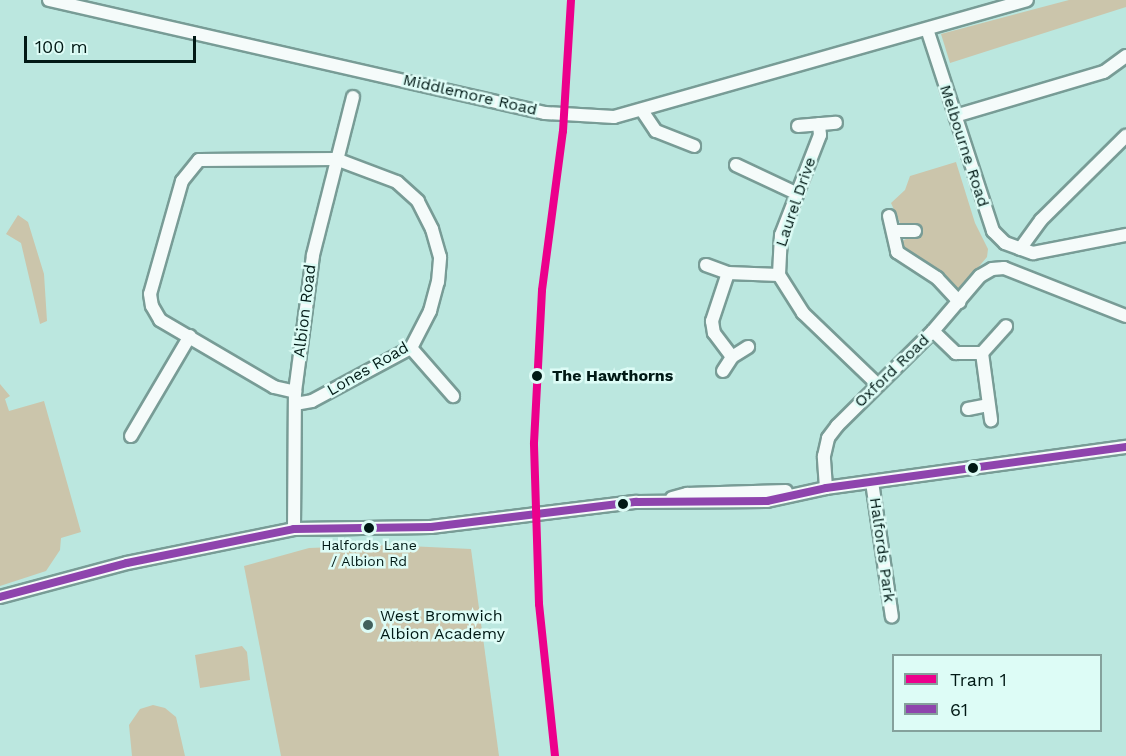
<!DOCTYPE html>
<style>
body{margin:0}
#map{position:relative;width:1126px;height:756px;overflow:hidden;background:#bbe7df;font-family:"Work Sans",sans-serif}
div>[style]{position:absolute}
.green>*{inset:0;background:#cbc5ab}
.roads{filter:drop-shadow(2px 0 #789c96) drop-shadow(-2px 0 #789c96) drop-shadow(0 2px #789c96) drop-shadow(0 -2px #789c96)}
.minor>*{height:12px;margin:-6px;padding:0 6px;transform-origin:6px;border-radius:6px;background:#f5fbfa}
.bus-1>*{height:8px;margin:-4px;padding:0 4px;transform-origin:4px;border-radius:4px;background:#8e44ad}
.tram-1>*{height:8px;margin:-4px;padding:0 4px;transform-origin:4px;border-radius:4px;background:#ec008c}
.dots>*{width:16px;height:16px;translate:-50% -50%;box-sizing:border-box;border:3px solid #ddfcf6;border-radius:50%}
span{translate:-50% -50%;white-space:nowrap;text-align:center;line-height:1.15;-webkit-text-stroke:5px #ddfcf6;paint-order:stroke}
.bus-label{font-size:14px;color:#011915}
.street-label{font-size:16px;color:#011915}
.stop-label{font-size:16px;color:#011915;font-weight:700}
.left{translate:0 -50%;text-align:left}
.poi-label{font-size:16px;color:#011915}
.legend{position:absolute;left:892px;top:654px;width:210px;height:78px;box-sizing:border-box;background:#ddfcf6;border:2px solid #85a19c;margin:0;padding:8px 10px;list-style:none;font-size:18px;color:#011915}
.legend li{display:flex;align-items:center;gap:12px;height:30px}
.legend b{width:30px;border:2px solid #85a19c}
.scale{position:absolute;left:24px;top:36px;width:172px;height:27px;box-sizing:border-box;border:3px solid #011915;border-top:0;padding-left:8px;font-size:18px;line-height:21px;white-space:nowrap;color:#011915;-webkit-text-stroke:4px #ddfcf6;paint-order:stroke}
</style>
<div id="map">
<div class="green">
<div style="clip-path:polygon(1069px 0,1126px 0,1126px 7px,950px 63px,941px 34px)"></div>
<div style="clip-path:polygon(956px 162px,975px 223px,988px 249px,987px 257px,958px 291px,902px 249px,900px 242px,914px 235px,914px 226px,900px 223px,891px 203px,905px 190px,910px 176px)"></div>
<div style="clip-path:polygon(18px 215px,28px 222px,44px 274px,47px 321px,40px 324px,21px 243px,6px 234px)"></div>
<div style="clip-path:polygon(0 384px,10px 396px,5px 399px,9px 411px,44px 401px,81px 532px,61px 538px,60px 550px,46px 571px,0 586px)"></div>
<div style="clip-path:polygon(387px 545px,471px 549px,499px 756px,281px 756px,244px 566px,309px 548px)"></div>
<div style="clip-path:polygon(242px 646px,247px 652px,250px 680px,200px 688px,195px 655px)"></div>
<div style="clip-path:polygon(153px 705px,165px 708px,176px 717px,185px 756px,132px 756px,129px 725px,140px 709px)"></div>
</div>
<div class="roads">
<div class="minor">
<div style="left:49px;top:0;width:509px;rotate:12.83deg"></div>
<div style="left:545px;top:113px;width:69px;rotate:3.3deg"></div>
<div style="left:614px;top:117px;width:429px;rotate:-15.8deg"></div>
<div style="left:927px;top:29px;width:213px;rotate:71.9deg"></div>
<div style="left:993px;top:231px;width:17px;rotate:45deg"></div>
<div style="left:1005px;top:243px;width:30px;rotate:20deg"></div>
<div style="left:1033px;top:253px;width:95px;rotate:-11deg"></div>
<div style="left:643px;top:112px;width:23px;rotate:56deg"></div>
<div style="left:656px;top:131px;width:41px;rotate:21.5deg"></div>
<div style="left:955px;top:116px;width:155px;rotate:-16.5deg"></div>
<div style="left:1104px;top:72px;width:27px;rotate:-36deg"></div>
<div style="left:819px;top:124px;width:11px;rotate:85deg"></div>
<div style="left:820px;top:135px;width:107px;rotate:111.3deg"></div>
<div style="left:781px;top:235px;width:40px;rotate:92.9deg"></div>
<div style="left:779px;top:275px;width:45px;rotate:57.7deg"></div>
<div style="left:803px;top:313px;width:104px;rotate:43.8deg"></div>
<div style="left:798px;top:126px;width:38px;rotate:-5deg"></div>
<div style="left:736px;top:165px;width:68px;rotate:25.1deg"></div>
<div style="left:889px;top:216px;width:37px;rotate:77deg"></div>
<div style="left:897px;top:252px;width:48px;rotate:33deg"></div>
<div style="left:937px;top:278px;width:33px;rotate:47deg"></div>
<div style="left:894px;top:231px;width:21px"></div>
<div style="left:1020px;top:249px;width:36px;rotate:-54deg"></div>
<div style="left:1041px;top:220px;width:120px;rotate:-44.7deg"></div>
<div style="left:706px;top:265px;width:23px;rotate:20deg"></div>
<div style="left:728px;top:273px;width:51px;rotate:2.2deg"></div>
<div style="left:728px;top:273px;width:51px;rotate:108.4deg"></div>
<div style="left:712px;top:321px;width:12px;rotate:81deg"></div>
<div style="left:714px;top:333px;width:30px;rotate:53deg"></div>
<div style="left:933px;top:331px;width:32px;rotate:44deg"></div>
<div style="left:956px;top:353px;width:26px"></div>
<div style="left:982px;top:353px;width:36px;rotate:-48deg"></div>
<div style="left:411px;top:348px;width:64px;rotate:48.8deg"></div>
<div style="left:982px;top:353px;width:68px;rotate:82.3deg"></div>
<div style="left:723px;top:371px;width:17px;rotate:-57deg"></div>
<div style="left:732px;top:357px;width:19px;rotate:-32deg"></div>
<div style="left:295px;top:404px;width:17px;rotate:-10deg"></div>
<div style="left:312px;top:401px;width:112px;rotate:-28.2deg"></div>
<div style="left:411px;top:348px;width:42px;rotate:-62.8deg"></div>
<div style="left:430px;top:311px;width:30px;rotate:-75deg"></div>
<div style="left:438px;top:282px;width:25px;rotate:-85deg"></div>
<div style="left:440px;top:257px;width:29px;rotate:-106deg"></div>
<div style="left:432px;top:229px;width:31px;rotate:-117deg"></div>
<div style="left:418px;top:201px;width:28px;rotate:-138deg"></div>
<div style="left:397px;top:182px;width:65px;rotate:-159.3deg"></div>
<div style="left:336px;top:159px;width:137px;rotate:179.6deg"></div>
<div style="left:199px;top:160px;width:27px;rotate:129deg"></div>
<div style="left:182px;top:181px;width:117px;rotate:105.8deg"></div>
<div style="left:150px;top:294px;width:12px;rotate:81deg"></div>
<div style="left:152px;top:306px;width:16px;rotate:60deg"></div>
<div style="left:160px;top:320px;width:132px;rotate:30.4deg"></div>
<div style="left:274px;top:387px;width:22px;rotate:13deg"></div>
<div style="left:968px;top:409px;width:20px;rotate:-11deg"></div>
<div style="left:131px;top:436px;width:116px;rotate:-59.5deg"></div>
<div style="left:872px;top:482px;width:136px;rotate:81.6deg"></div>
<div style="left:826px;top:488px;width:32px;rotate:-94deg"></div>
<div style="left:824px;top:456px;width:18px;rotate:-77deg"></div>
<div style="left:828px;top:438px;width:15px;rotate:-53deg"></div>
<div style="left:837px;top:426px;width:135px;rotate:-44.7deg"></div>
<div style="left:933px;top:331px;width:72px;rotate:-49.5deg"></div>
<div style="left:980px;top:276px;width:14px;rotate:-30deg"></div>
<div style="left:992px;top:269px;width:12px;rotate:-5deg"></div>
<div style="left:1004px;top:268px;width:131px;rotate:21.5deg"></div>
<div style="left:672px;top:498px;width:16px;rotate:-15deg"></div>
<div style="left:687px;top:494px;width:99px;rotate:-1.7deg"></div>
<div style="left:294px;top:529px;width:137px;rotate:-89.6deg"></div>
<div style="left:295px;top:392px;width:138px;rotate:-82.5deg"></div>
<div style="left:313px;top:255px;width:163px;rotate:-75.8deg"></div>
<div style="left:0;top:597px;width:131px;rotate:-15deg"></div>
<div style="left:127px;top:563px;width:170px;rotate:-11.5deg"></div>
<div style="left:294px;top:529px;width:137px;rotate:-0.8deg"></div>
<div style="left:431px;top:527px;width:207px;rotate:-7deg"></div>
<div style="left:636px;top:502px;width:131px;rotate:-0.4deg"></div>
<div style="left:767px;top:501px;width:60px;rotate:-12.4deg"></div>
<div style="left:826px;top:488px;width:303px;rotate:-7.8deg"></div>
</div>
</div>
<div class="bus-1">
<div style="left:0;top:597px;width:131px;rotate:-15deg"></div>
<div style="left:127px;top:563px;width:170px;rotate:-11.5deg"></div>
<div style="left:294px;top:529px;width:137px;rotate:-0.8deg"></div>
<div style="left:431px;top:527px;width:207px;rotate:-7deg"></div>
<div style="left:636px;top:502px;width:131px;rotate:-0.4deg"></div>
<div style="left:767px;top:501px;width:60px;rotate:-12.4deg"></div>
<div style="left:826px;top:488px;width:303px;rotate:-7.8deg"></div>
</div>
<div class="tram-1">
<div style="left:555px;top:756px;width:153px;rotate:-96deg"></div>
<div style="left:539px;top:604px;width:161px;rotate:-91.8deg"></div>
<div style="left:534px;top:443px;width:153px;rotate:-87deg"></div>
<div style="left:542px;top:290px;width:160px;rotate:-82.5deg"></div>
<div style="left:563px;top:131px;width:131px;rotate:-86.5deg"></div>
</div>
<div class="dots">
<div style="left:537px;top:376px;background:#011915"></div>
<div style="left:973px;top:468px;background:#011915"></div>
<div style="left:623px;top:504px;background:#011915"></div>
<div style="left:369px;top:528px;background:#011915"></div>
<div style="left:368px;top:625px;background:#42615c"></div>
</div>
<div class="bus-label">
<span style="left:369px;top:553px">Halfords Lane<br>/ Albion Rd</span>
</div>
<div class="street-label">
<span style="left:470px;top:95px;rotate:13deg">Middlemore Road</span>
<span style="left:964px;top:146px;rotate:72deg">Melbourne Road</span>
<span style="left:796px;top:202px;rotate:-71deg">Laurel Drive</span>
<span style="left:305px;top:311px;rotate:-83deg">Albion Road</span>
<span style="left:368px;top:369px;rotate:-30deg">Lones Road</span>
<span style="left:892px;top:371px;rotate:-44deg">Oxford Road</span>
<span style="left:882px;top:550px;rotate:82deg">Halfords Park</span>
</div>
<div class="stop-label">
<span class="left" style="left:552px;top:376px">The Hawthorns</span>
</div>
<div class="poi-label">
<span class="left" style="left:380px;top:625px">West Bromwich<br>Albion Academy</span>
</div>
<ul class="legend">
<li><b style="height:8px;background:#ec008c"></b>Tram 1</li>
<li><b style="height:8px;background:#8e44ad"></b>61</li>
</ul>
<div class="scale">100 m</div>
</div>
